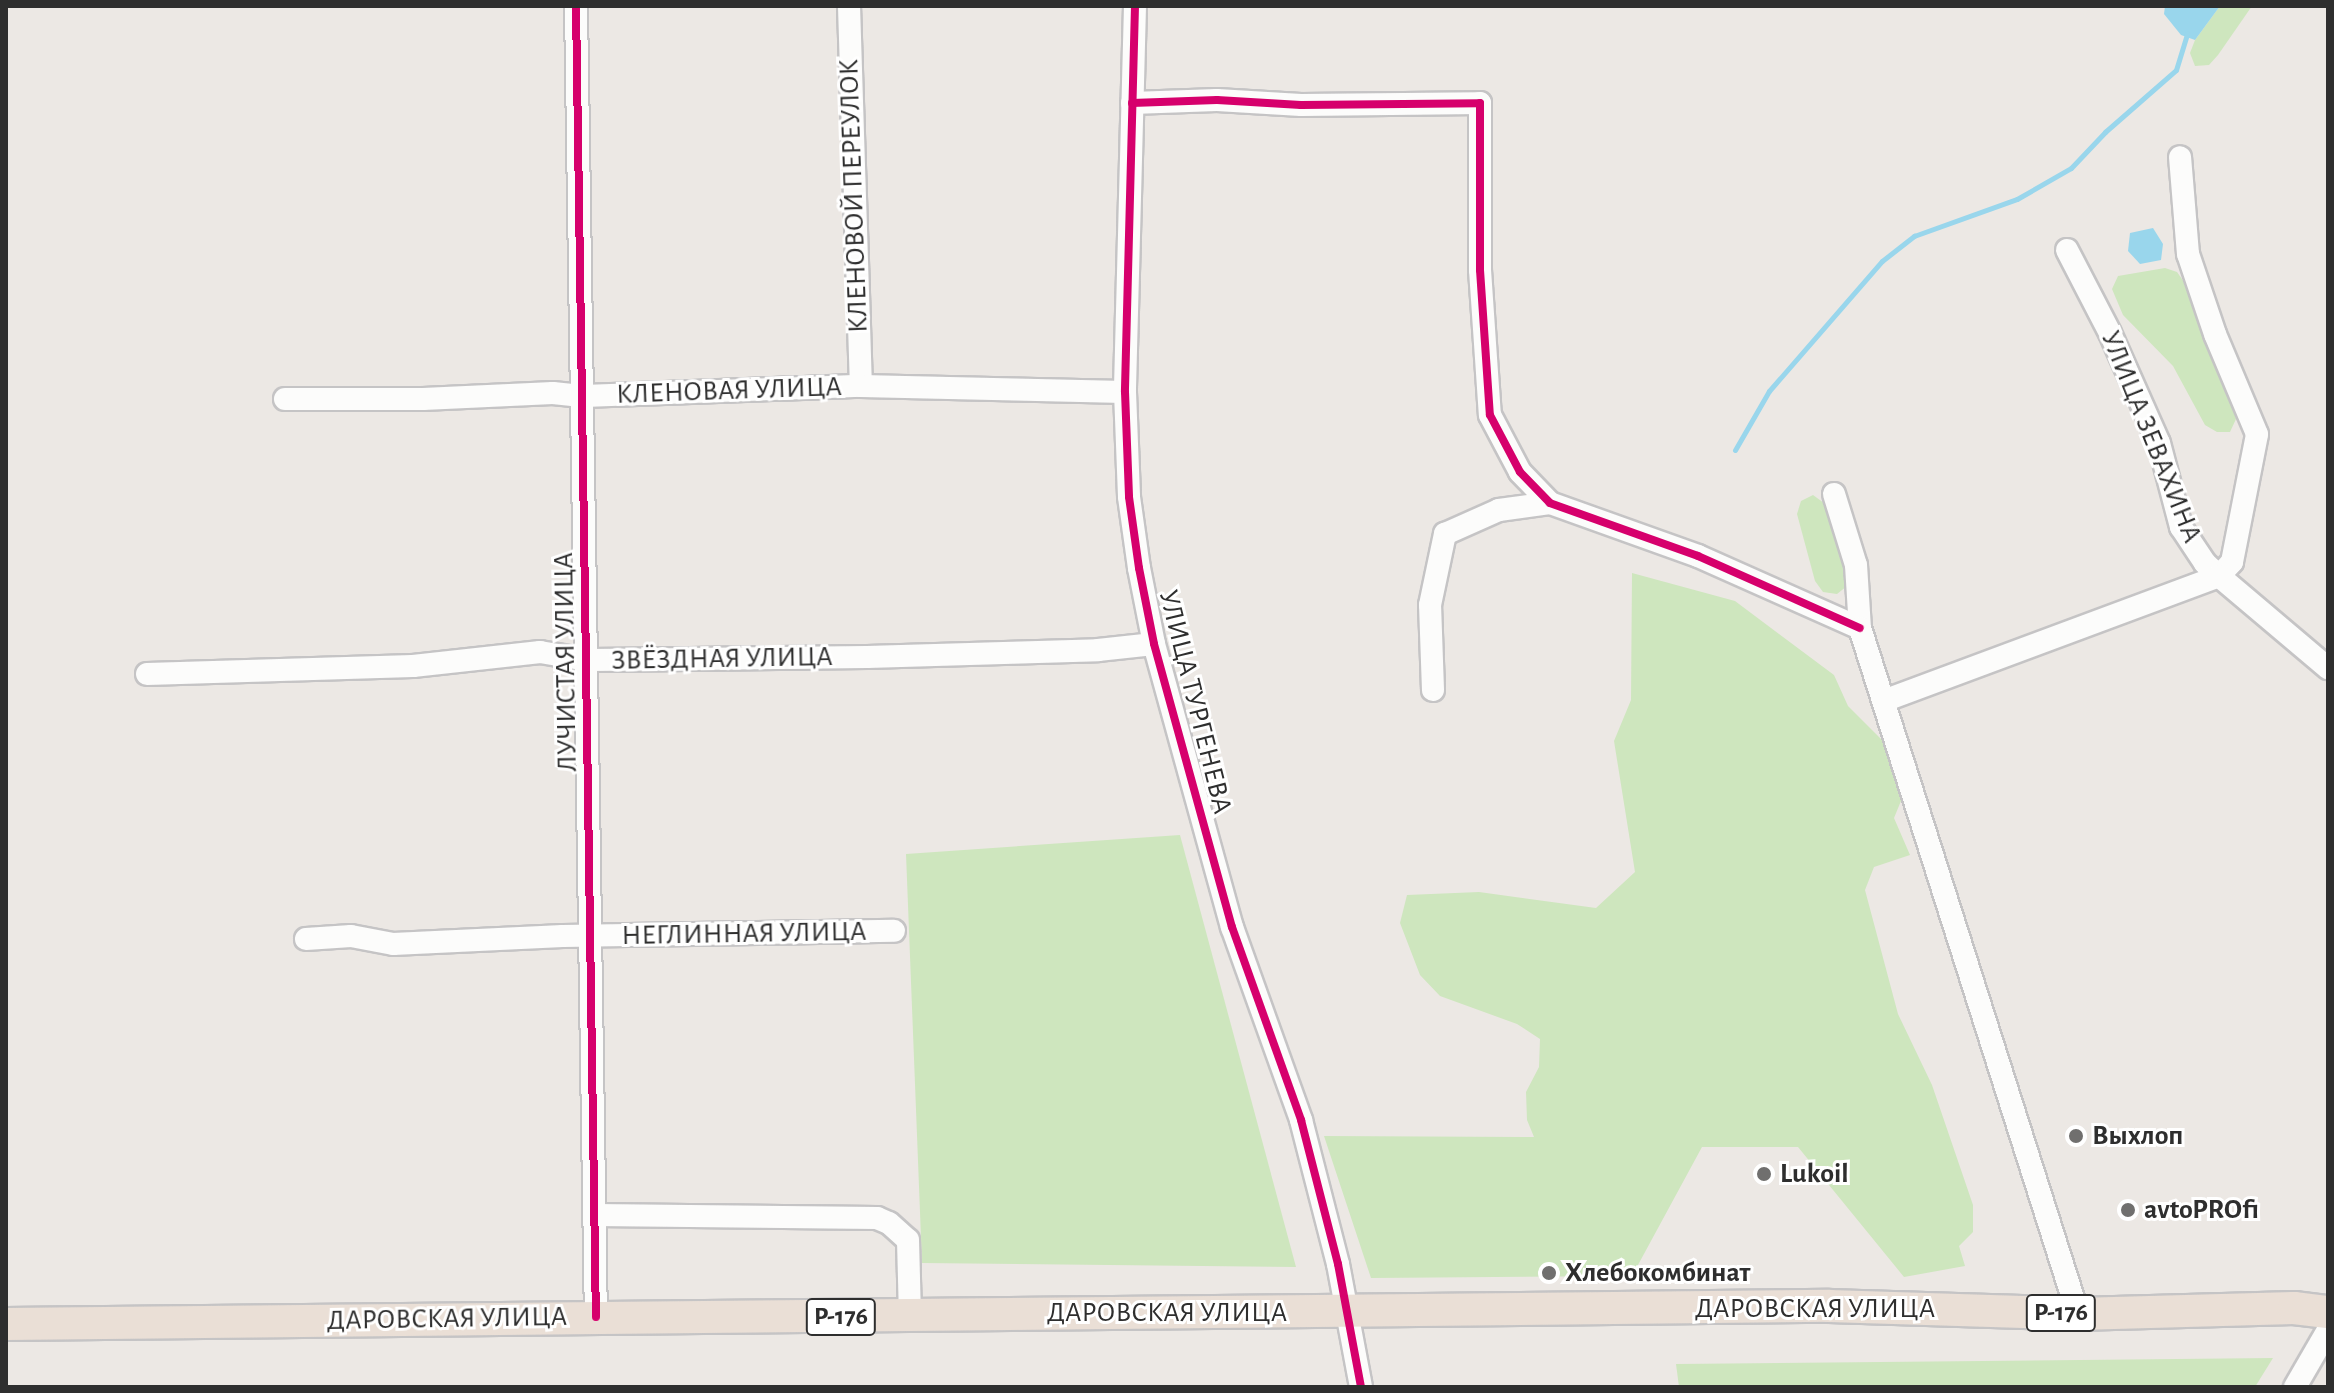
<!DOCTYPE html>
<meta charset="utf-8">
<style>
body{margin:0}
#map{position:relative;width:2334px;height:1393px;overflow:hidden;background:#ece8e4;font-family:"Alegreya Sans",sans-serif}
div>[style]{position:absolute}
.green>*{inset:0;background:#cee6be}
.water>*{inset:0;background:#99d6ec}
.stream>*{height:5px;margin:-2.5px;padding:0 2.5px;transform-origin:2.5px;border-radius:2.5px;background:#99d6ec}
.roads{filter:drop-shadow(2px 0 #c5c4c5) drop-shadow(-2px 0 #c5c4c5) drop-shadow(0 2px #c5c4c5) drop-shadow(0 -2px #c5c4c5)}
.minor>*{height:22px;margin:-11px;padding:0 11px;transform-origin:11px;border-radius:11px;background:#fcfcfb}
.highway>*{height:32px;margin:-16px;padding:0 16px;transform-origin:16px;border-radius:16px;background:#eadfd6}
.cycleway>*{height:8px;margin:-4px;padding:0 4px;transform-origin:4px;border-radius:4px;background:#d6006c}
.dots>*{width:22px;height:22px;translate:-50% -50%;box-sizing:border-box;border:4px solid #fff;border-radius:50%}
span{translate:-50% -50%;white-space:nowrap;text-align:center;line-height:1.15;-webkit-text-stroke:6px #fff;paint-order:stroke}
.shield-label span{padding:2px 6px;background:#fff;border:2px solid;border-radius:6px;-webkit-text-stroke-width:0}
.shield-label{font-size:26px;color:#2e2e2e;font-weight:700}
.street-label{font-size:28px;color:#2e2e2e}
.poi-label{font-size:28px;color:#2e2e2e;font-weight:700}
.left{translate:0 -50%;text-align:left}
.frame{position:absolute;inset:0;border:8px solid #2e2e2e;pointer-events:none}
</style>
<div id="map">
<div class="green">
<div style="clip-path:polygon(2220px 6px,2252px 6px,2218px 55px,2209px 65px,2195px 66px,2190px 53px,2195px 40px)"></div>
<div style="clip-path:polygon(2165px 268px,2177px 272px,2194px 296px,2230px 392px,2236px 419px,2230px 432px,2217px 432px,2205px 425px,2173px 366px,2123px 315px,2112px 289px,2118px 276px)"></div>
<div style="clip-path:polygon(1813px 495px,1824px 503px,1829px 515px,1848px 572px,1847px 586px,1837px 594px,1823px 592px,1815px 581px,1797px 514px,1801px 501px)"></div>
<div style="clip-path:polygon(1632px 573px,1735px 601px,1834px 675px,1848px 706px,1886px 744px,1903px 796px,1894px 818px,1910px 855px,1874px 867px,1865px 890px,1898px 1014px,1932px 1085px,1973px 1205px,1973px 1232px,1959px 1246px,1965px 1266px,1904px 1277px,1798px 1147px,1702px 1147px,1632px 1276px,1371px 1278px,1324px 1136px,1534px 1137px,1527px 1120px,1526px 1092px,1539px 1067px,1540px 1039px,1517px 1024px,1440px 996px,1420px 975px,1400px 923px,1407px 895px,1479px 892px,1596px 908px,1635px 872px,1614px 741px,1631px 700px)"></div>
<div style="clip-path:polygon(1180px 835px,1296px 1267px,922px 1263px,906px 854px)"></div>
<div style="clip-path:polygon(2273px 1358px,2255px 1387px,1679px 1387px,1676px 1364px)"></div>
</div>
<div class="water">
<div style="clip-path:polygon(2165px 6px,2220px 6px,2195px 40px,2181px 35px,2164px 14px)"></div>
<div style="clip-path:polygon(2153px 228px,2163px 244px,2161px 260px,2140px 264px,2128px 251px,2130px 233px)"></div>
</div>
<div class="stream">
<div style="left:1735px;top:450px;width:68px;rotate:-60deg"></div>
<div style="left:1769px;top:391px;width:172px;rotate:-49deg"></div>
<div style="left:1882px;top:261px;width:41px;rotate:-38deg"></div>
<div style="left:1914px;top:236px;width:109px;rotate:-19.8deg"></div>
<div style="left:2017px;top:199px;width:62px;rotate:-29.9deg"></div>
<div style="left:2071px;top:168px;width:50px;rotate:-46.6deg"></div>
<div style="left:2105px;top:132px;width:94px;rotate:-41.1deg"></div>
<div style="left:2176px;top:70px;width:38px;rotate:-73deg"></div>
</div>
<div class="roads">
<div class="minor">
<div style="left:576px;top:6px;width:1311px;rotate:89.13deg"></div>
<div style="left:849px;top:6px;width:380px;rotate:88.2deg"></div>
<div style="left:1135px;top:6px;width:386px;rotate:91.5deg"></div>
<div style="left:1125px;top:392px;width:105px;rotate:87.8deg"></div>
<div style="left:1129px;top:497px;width:72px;rotate:82deg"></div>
<div style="left:1139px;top:568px;width:77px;rotate:78.8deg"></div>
<div style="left:1154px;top:644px;width:294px;rotate:74.6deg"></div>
<div style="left:1232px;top:927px;width:205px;rotate:70.3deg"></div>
<div style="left:1301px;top:1120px;width:149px;rotate:75.6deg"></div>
<div style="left:1338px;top:1264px;width:125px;rotate:79.4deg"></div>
<div style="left:1132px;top:103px;width:85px;rotate:-2deg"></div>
<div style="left:1217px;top:100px;width:84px;rotate:3.4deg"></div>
<div style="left:1301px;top:105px;width:179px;rotate:-0.6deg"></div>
<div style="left:1480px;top:103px;width:167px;rotate:90deg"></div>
<div style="left:1480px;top:270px;width:145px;rotate:86.1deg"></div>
<div style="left:1490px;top:415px;width:64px;rotate:62.2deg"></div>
<div style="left:1520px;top:472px;width:43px;rotate:45.9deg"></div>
<div style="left:1550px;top:503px;width:157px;rotate:19.7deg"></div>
<div style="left:1698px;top:556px;width:177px;rotate:24deg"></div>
<div style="left:2067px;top:250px;width:93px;rotate:62.6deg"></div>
<div style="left:2110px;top:333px;width:120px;rotate:66deg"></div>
<div style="left:2159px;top:443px;width:87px;rotate:75.3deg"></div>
<div style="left:2181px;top:527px;width:43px;rotate:56.3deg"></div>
<div style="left:2205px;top:563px;width:19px;rotate:43deg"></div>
<div style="left:2219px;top:576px;width:19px;rotate:-47deg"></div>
<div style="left:2232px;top:562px;width:130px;rotate:-78.9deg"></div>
<div style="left:2257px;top:434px;width:108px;rotate:-112.8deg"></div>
<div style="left:2215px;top:334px;width:84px;rotate:-108.6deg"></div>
<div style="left:2188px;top:254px;width:97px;rotate:-94.7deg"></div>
<div style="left:285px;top:399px;width:138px"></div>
<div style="left:423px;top:399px;width:130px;rotate:-2.6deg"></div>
<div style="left:553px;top:393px;width:31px;rotate:6deg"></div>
<div style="left:584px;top:396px;width:277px;rotate:-2.1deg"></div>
<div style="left:861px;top:386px;width:264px;rotate:1.3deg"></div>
<div style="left:1834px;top:494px;width:74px;rotate:72.8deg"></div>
<div style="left:1856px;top:565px;width:63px;rotate:86.4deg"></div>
<div style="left:1860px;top:628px;width:720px;rotate:72.37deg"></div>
<div style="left:147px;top:674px;width:266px;rotate:-1.7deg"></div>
<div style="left:413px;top:666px;width:128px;rotate:-6.3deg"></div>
<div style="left:540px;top:652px;width:49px;rotate:9.5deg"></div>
<div style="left:588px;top:660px;width:279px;rotate:-0.6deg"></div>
<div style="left:867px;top:657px;width:231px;rotate:-1.7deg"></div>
<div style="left:1098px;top:650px;width:56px;rotate:-6.1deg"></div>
<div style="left:1433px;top:690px;width:85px;rotate:-92deg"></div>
<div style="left:1430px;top:605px;width:73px;rotate:-78.1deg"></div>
<div style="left:1445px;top:534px;width:59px;rotate:-24deg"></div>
<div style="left:1499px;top:510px;width:51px;rotate:-7.8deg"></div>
<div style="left:1886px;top:700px;width:355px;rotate:-20.4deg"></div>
<div style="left:2219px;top:576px;width:143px;rotate:40.2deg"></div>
<div style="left:306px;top:939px;width:45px;rotate:-3.8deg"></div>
<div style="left:351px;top:936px;width:43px;rotate:10.8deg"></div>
<div style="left:393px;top:944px;width:170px;rotate:-2.7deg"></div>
<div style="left:563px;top:936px;width:331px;rotate:-0.9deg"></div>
<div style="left:595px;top:1215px;width:282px;rotate:0.6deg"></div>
<div style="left:877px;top:1218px;width:13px;rotate:23deg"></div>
<div style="left:889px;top:1223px;width:25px;rotate:42deg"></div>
<div style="left:908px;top:1240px;width:74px;rotate:88.5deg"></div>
<div style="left:2295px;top:1387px;width:66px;rotate:-59.9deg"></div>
</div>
<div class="highway">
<div style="left:6px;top:1324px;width:1823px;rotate:-0.57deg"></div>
<div style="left:1829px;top:1306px;width:249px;rotate:1.8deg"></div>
<div style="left:2078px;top:1314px;width:216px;rotate:-1.6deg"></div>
<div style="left:2294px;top:1308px;width:34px;rotate:7deg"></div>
</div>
</div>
<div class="cycleway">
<div style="left:576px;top:6px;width:1311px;rotate:89.13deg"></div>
<div style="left:1135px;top:6px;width:386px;rotate:91.5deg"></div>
<div style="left:1125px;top:392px;width:105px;rotate:87.8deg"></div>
<div style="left:1129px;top:497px;width:72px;rotate:82deg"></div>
<div style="left:1139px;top:568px;width:77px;rotate:78.8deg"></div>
<div style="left:1154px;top:644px;width:294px;rotate:74.6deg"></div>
<div style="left:1232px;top:927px;width:205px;rotate:70.3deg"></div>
<div style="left:1301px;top:1120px;width:149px;rotate:75.6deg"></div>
<div style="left:1338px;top:1264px;width:125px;rotate:79.4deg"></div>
<div style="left:1132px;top:103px;width:85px;rotate:-2deg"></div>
<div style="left:1217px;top:100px;width:84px;rotate:3.4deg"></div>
<div style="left:1301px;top:105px;width:179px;rotate:-0.6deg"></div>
<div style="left:1480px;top:103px;width:167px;rotate:90deg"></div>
<div style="left:1480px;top:270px;width:145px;rotate:86.1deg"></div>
<div style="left:1490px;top:415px;width:64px;rotate:62.2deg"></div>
<div style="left:1520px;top:472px;width:43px;rotate:45.9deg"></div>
<div style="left:1550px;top:503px;width:157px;rotate:19.7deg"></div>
<div style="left:1698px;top:556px;width:177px;rotate:24deg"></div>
</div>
<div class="dots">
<div style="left:2076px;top:1136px;background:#706f6e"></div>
<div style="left:1764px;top:1174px;background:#706f6e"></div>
<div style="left:2128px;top:1210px;background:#706f6e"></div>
<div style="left:1549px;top:1273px;background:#706f6e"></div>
</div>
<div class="shield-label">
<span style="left:2061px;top:1313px">Р-176</span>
<span style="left:841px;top:1317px">Р-176</span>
</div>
<div class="street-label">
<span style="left:854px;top:196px;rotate:-92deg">КЛЕНОВОЙ ПЕРЕУЛОК</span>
<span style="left:729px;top:391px;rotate:-2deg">КЛЕНОВАЯ УЛИЦА</span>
<span style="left:2151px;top:437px;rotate:68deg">УЛИЦА ЗЕВАХИНА</span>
<span style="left:722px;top:659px;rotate:-1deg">ЗВЁЗДНАЯ УЛИЦА</span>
<span style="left:566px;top:662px;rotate:-91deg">ЛУЧИСТАЯ УЛИЦА</span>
<span style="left:1195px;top:702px;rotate:76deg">УЛИЦА ТУРГЕНЕВА</span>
<span style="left:744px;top:934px;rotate:-1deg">НЕГЛИННАЯ УЛИЦА</span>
<span style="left:1815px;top:1309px">ДАРОВСКАЯ УЛИЦА</span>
<span style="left:1167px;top:1313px">ДАРОВСКАЯ УЛИЦА</span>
<span style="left:447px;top:1319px;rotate:-1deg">ДАРОВСКАЯ УЛИЦА</span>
</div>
<div class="poi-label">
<span class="left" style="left:2092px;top:1136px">Выхлоп</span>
<span class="left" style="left:1780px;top:1174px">Lukoil</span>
<span class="left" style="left:2144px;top:1210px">avtoPROfi</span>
<span class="left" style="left:1565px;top:1273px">Хлебокомбинат</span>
</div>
<div class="frame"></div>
</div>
